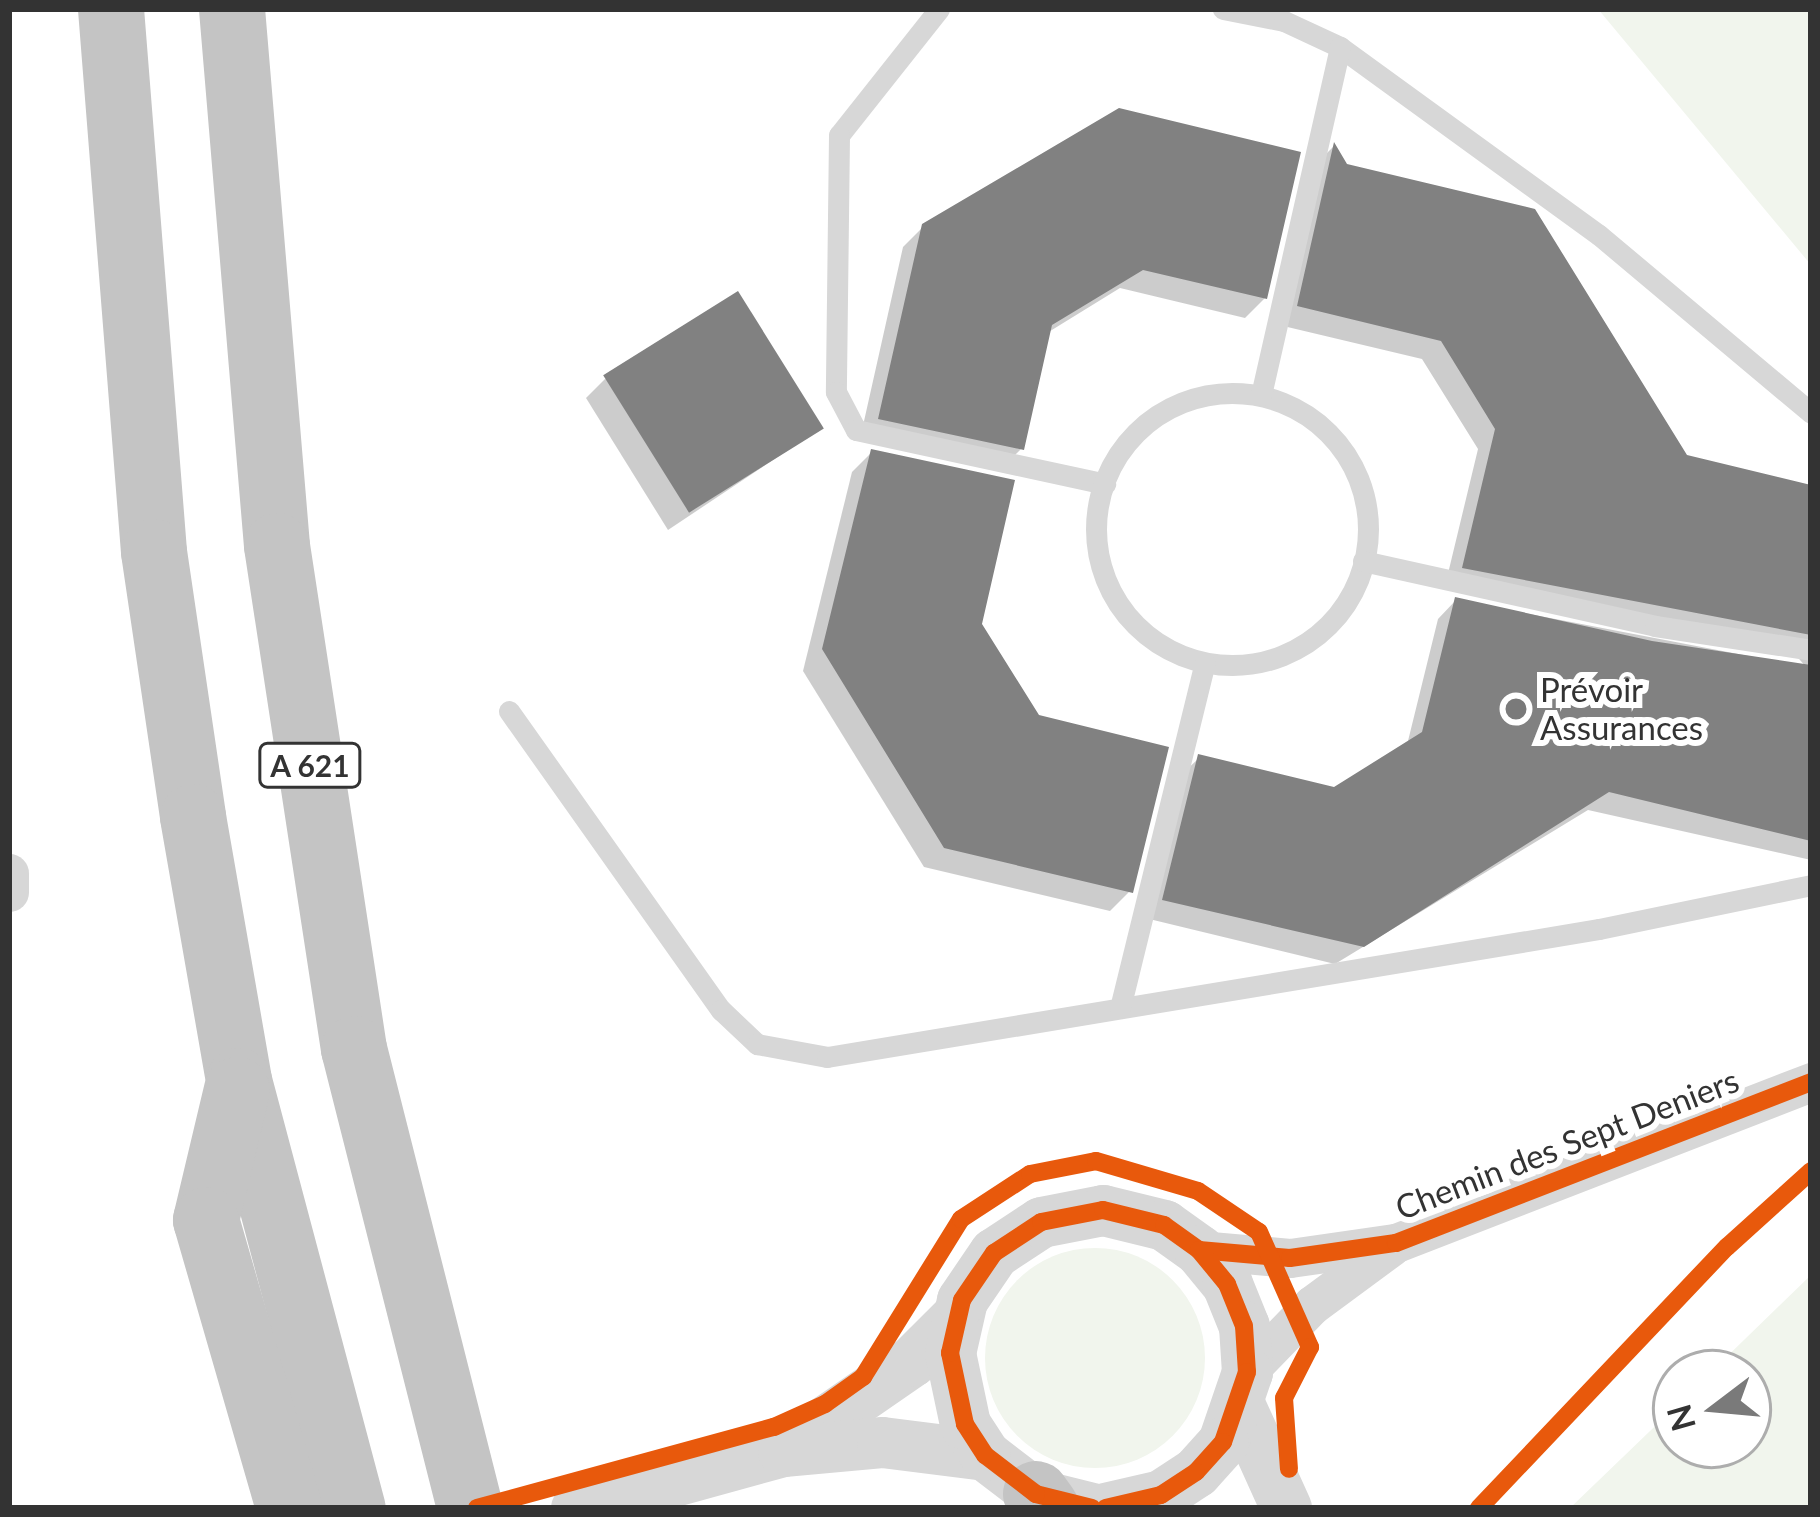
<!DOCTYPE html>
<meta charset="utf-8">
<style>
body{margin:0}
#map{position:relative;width:1820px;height:1517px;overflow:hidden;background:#fff;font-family:Lato,sans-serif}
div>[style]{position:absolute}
.green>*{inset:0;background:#f1f5ed}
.round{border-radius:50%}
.shadow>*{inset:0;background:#0003}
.building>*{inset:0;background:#818181;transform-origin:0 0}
.service>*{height:21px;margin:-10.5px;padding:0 10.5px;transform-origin:10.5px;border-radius:10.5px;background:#d7d7d7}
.service>.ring{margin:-10.5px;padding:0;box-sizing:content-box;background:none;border:21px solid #d7d7d7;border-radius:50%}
.minor>*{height:39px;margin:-19.5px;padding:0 19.5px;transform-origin:19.5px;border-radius:19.5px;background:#d7d7d7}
.tertiary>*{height:51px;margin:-25.5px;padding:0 25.5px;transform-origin:25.5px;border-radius:25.5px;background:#d7d7d7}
.motorway>*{height:66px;margin:-33px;padding:0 33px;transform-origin:33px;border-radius:33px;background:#c4c4c4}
.cycleway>*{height:18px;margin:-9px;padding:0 9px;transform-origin:9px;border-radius:9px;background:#e8590c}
.dots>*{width:33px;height:33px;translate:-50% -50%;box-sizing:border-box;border:6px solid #fff;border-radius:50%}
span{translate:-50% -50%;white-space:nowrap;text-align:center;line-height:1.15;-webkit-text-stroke:12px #fff;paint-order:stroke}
.shield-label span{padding:3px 9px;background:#fff;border:3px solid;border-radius:9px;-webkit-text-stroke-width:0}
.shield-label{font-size:30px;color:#333;font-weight:700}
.poi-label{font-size:33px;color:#333}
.left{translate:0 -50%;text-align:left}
.street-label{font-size:33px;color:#333}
.frame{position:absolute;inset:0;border:12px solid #333;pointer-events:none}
.north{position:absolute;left:1652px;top:1349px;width:120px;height:120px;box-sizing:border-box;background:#fff;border:3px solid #adadad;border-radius:50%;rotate:254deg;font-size:33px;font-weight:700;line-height:48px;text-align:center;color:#333}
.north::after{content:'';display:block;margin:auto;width:42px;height:54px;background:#7a7a7a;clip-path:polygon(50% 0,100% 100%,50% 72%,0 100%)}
</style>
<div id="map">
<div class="green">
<div style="clip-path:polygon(1598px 9px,1811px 9px,1811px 265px)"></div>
<div class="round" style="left:985px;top:1248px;width:220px;height:220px"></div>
<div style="clip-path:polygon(1811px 1275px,1811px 1508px,1570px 1508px,1676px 1406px,1676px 1445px,1748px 1445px,1748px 1373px,1710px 1373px)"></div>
</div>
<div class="shadow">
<div style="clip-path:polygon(1119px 111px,1265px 298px,1245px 318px,1120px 288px,1047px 333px,1021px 449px,1001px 469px,860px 439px,903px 247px,924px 226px)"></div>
<div style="clip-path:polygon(1333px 147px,1345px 167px,1685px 458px,1811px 488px,1811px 860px,1588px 810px,1335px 964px,1145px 918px,1180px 776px,1199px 758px,1334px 790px,1407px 745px,1438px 619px,1456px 600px,1806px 667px,1794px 653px,1445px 586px,1478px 449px,1422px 359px,1279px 325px,1316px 164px)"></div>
<div style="clip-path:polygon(605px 379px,821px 428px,668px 530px,586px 398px)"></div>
<div style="clip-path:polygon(872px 452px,1130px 891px,1110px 911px,924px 867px,803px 671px,852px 472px)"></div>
</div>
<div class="building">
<div style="clip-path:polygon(1119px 108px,1301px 152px,1267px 299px,1143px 270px,1052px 325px,1024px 450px,878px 419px,922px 224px)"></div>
<div style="clip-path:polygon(1334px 142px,1347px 164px,1535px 209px,1687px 455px,1811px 485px,1811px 635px,1462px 568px,1495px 429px,1441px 341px,1297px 306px)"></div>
<div style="left:738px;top:291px;width:162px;height:159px;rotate:58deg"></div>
<div style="clip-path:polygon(871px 449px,1015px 480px,982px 624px,1039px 715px,1169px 747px,1133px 893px,944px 848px,822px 649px)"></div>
<div style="clip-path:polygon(1455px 597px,1652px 641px,1811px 665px,1811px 841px,1609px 792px,1364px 947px,1162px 900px,1198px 754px,1334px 787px,1422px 732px)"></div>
</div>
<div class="service">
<div style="left:939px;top:9px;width:161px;rotate:128.4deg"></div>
<div style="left:839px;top:135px;width:257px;rotate:90.7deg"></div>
<div style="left:836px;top:392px;width:43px;rotate:62.2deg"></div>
<div style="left:856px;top:430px;width:255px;rotate:12.2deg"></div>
<div style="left:1223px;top:9px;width:62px;rotate:11.1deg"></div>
<div style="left:1284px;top:21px;width:62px;rotate:24.9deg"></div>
<div style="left:1340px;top:47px;width:320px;rotate:36deg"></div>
<div style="left:1599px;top:235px;width:277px;rotate:40deg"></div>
<div class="ring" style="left:1096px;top:393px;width:251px;height:251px"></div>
<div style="left:1261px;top:395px;width:357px;rotate:-77.2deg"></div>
<div style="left:1363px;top:561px;width:299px;rotate:12.5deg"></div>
<div style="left:1655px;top:626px;width:158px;rotate:8.7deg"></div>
<div style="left:509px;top:711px;width:367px;rotate:54.7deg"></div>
<div style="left:721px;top:1010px;width:50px;rotate:43.4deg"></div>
<div style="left:757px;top:1044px;width:71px;rotate:10.5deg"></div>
<div style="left:827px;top:1057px;width:783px;rotate:-9.41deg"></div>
<div style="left:1599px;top:929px;width:217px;rotate:-11.7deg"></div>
<div style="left:1120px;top:1008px;width:355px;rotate:-76.2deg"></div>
</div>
<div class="minor">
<div style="left:9px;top:873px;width:19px;rotate:90deg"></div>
<div style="left:1199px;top:1250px;width:91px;rotate:5deg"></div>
<div style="left:1290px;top:1258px;width:107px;rotate:-8.1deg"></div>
<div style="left:1396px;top:1243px;width:445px;rotate:-21.2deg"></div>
<div style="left:1247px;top:1372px;width:93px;rotate:-45.9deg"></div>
<div style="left:1312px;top:1305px;width:99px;rotate:-36.4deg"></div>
</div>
<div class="tertiary">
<div style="left:1240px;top:1406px;width:112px;rotate:65.7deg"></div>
<div style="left:786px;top:1448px;width:153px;rotate:-34.6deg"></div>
<div style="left:912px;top:1361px;width:62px;rotate:-45deg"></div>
<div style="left:576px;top:1508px;width:215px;rotate:-15.4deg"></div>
<div style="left:783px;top:1451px;width:99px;rotate:-5.2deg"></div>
<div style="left:882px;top:1442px;width:104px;rotate:7.2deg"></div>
<div style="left:1092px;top:1508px;width:58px;rotate:-166deg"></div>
<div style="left:1036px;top:1494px;width:64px;rotate:-142.6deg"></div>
<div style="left:985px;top:1455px;width:37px;rotate:-123deg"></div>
<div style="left:965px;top:1424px;width:73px;rotate:-101.9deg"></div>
<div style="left:950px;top:1353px;width:54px;rotate:-77.2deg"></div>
<div style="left:962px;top:1300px;width:57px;rotate:-55.8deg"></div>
<div style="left:994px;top:1253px;width:56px;rotate:-33.4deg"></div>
<div style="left:1041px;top:1222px;width:63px;rotate:-11deg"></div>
<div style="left:1103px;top:1210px;width:63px;rotate:13.8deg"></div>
<div style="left:1164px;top:1225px;width:43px;rotate:35.5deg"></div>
<div style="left:1199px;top:1250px;width:44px;rotate:50.5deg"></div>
<div style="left:1227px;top:1284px;width:45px;rotate:68deg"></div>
<div style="left:1244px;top:1326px;width:46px;rotate:86.3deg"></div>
<div style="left:1247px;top:1372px;width:74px;rotate:108.9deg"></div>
<div style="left:1223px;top:1442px;width:40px;rotate:132deg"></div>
<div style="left:1196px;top:1472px;width:42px;rotate:146.7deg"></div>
<div style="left:1161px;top:1495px;width:57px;rotate:166.9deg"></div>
</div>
<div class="motorway">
<div style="left:111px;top:9px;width:545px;rotate:85.47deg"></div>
<div style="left:154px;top:552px;width:268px;rotate:81.6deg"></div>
<div style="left:193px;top:817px;width:268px;rotate:80.1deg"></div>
<div style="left:239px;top:1081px;width:442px;rotate:75.1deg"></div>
<div style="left:232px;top:9px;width:539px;rotate:85.21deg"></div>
<div style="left:277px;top:546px;width:509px;rotate:81.3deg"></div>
<div style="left:354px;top:1049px;width:473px;rotate:75.8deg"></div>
<div style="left:237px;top:1090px;width:134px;rotate:103.4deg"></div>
<div style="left:206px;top:1220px;width:300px;rotate:73.9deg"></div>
<div style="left:1036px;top:1494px;width:17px;rotate:54deg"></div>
</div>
<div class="cycleway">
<div style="left:1199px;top:1250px;width:91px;rotate:5deg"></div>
<div style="left:1290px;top:1258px;width:107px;rotate:-8.1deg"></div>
<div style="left:1396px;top:1243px;width:445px;rotate:-21.2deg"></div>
<div style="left:477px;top:1508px;width:308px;rotate:-15.3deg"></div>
<div style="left:774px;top:1427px;width:56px;rotate:-24.3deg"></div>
<div style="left:825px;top:1404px;width:47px;rotate:-35.4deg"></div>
<div style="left:863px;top:1377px;width:186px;rotate:-58.2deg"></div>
<div style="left:961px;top:1219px;width:82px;rotate:-33.1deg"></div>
<div style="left:1030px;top:1174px;width:67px;rotate:-11.1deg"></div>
<div style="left:1096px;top:1161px;width:106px;rotate:16.4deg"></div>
<div style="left:1198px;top:1191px;width:73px;rotate:33.9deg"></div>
<div style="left:1259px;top:1232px;width:126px;rotate:66.1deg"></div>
<div style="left:1310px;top:1347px;width:57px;rotate:117deg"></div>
<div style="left:1284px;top:1398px;width:71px;rotate:86deg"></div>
<div style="left:1092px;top:1508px;width:58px;rotate:-166deg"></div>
<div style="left:1036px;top:1494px;width:64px;rotate:-142.6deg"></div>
<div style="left:985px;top:1455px;width:37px;rotate:-123deg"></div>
<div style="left:965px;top:1424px;width:73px;rotate:-101.9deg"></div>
<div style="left:950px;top:1353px;width:54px;rotate:-77.2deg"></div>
<div style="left:962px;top:1300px;width:57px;rotate:-55.8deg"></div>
<div style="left:994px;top:1253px;width:56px;rotate:-33.4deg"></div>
<div style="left:1041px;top:1222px;width:63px;rotate:-11deg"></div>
<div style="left:1103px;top:1210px;width:63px;rotate:13.8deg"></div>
<div style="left:1164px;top:1225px;width:43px;rotate:35.5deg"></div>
<div style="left:1199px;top:1250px;width:44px;rotate:50.5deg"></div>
<div style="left:1227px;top:1284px;width:45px;rotate:68deg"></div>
<div style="left:1244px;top:1326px;width:46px;rotate:86.3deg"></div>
<div style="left:1247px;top:1372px;width:74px;rotate:108.9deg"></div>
<div style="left:1223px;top:1442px;width:40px;rotate:132deg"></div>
<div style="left:1196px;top:1472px;width:42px;rotate:146.7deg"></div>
<div style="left:1161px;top:1495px;width:57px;rotate:166.9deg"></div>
<div style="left:1479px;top:1508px;width:360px;rotate:-46.5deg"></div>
<div style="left:1727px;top:1247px;width:113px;rotate:-42.1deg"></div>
</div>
<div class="dots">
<div style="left:1516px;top:709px;background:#7a7a7a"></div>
</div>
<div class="shield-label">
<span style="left:310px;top:765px">A 621</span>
</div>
<div class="poi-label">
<span class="left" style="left:1540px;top:709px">Prévoir<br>Assurances</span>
</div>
<div class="street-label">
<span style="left:1567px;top:1144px;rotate:-21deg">Chemin des Sept Deniers</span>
</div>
<div class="frame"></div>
<div class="north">N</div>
</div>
